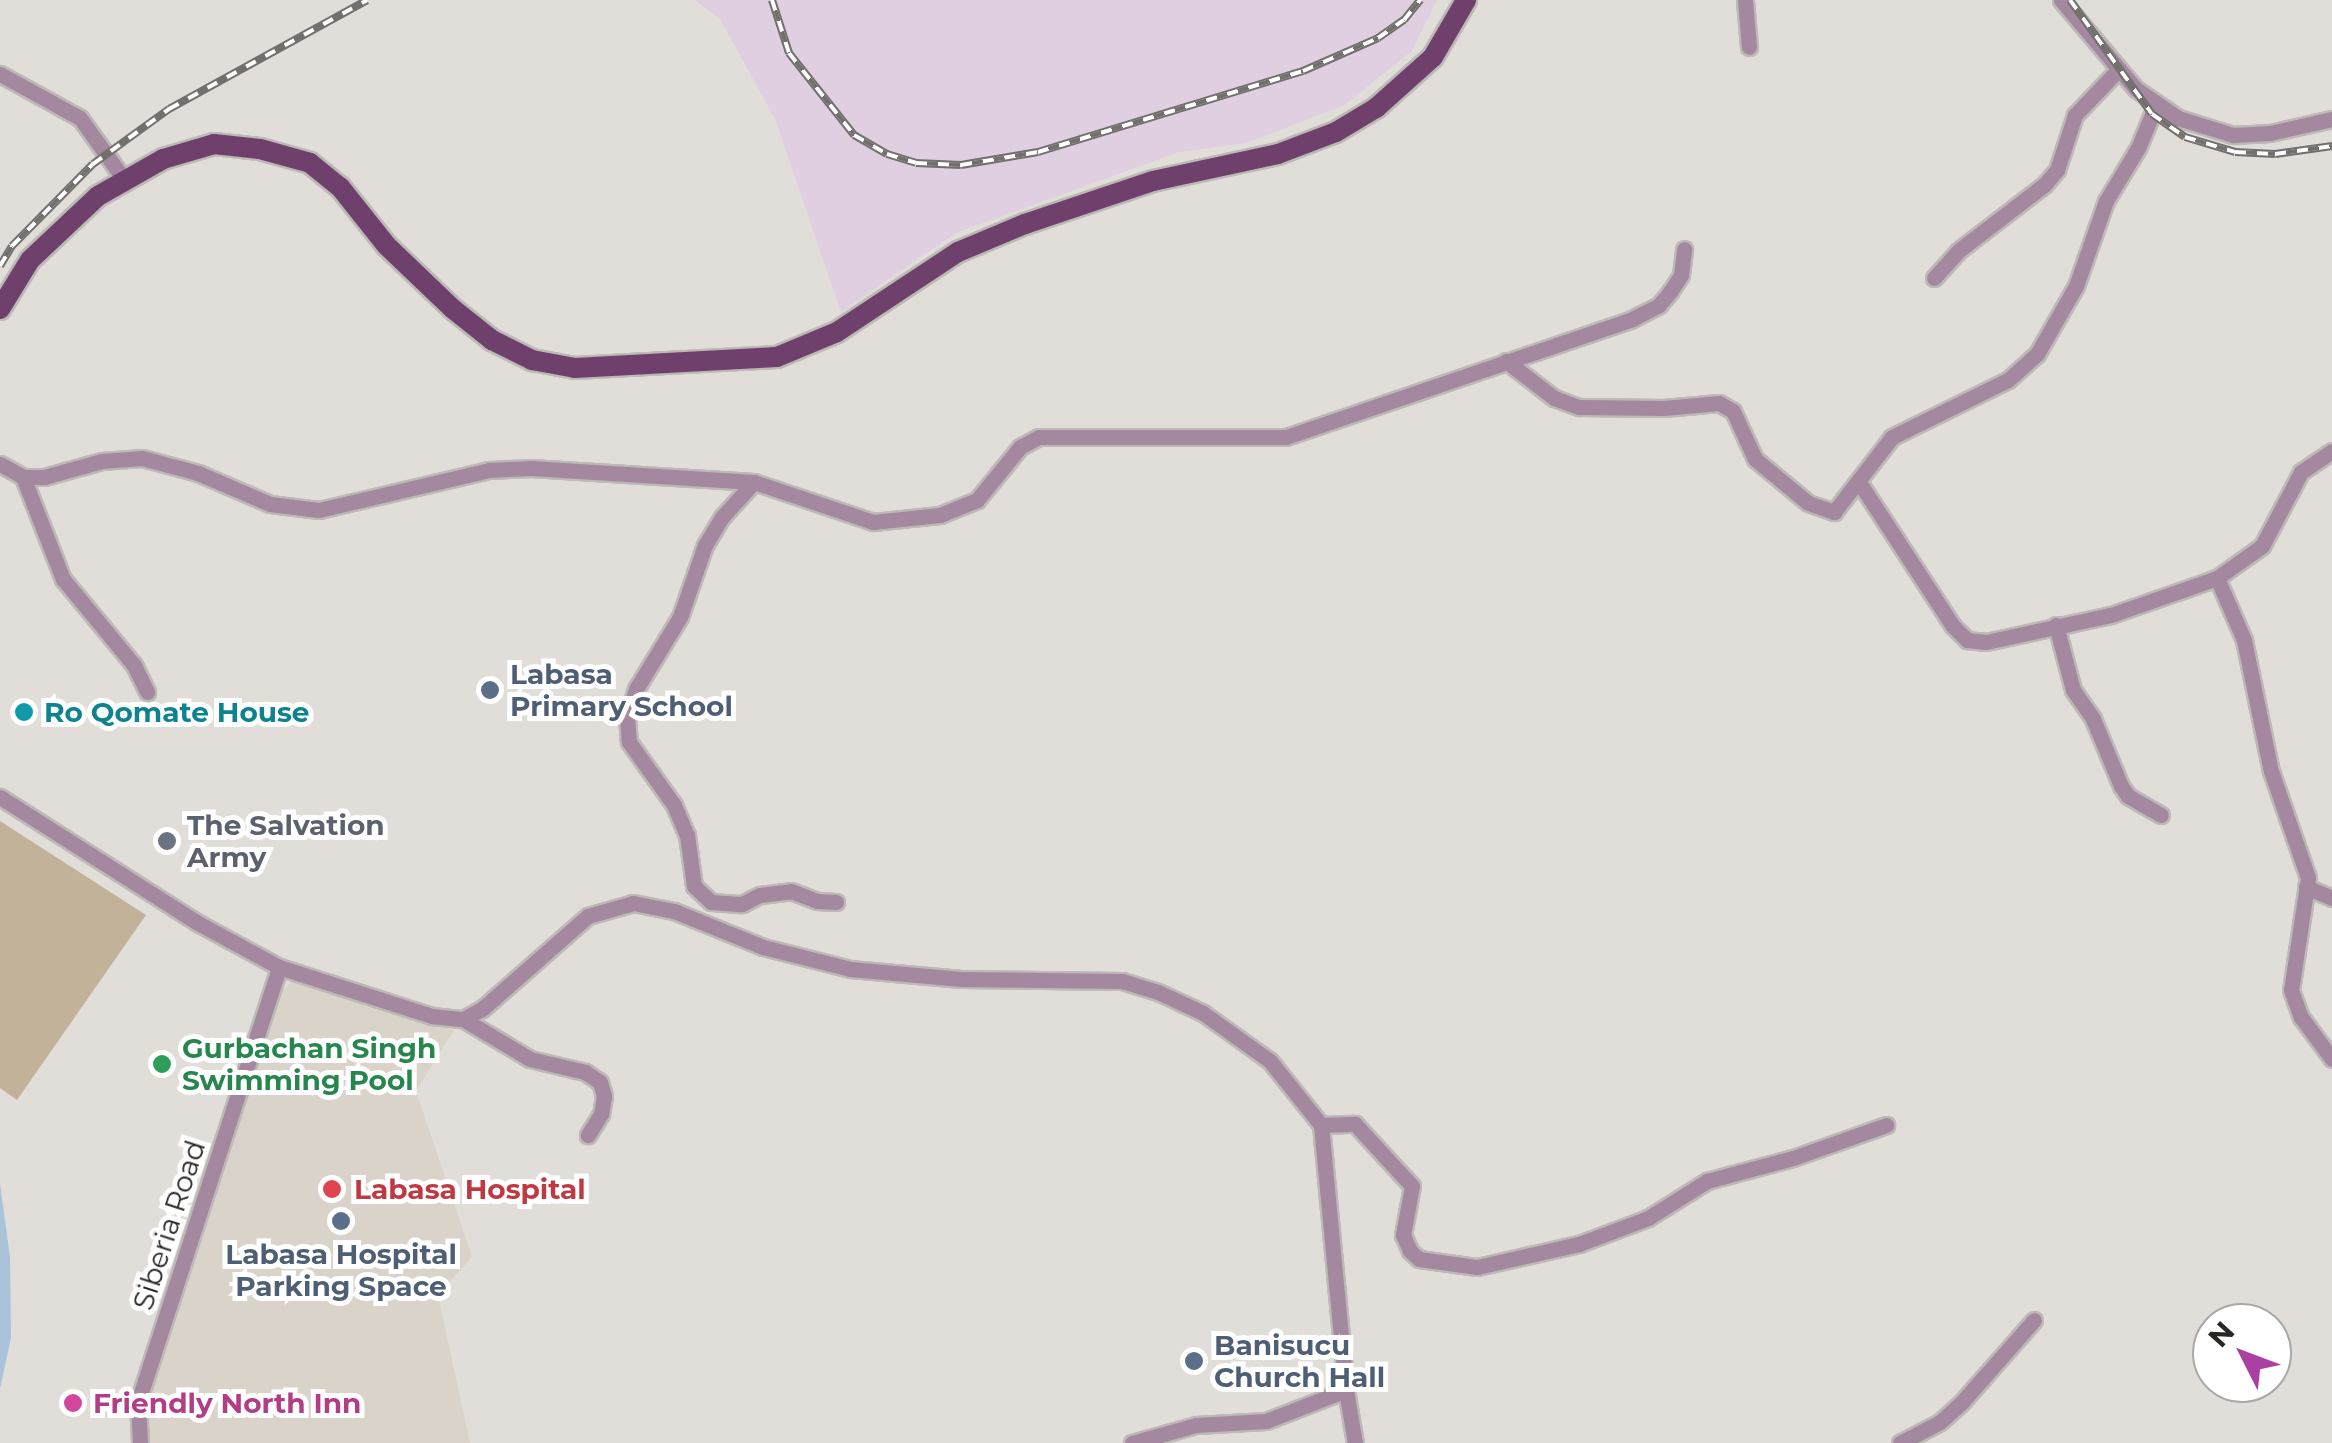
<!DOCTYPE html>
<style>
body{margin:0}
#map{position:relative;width:2332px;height:1443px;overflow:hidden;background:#e1deda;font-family:Montserrat,sans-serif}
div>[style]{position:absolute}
.industrial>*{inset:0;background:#dfcfe1}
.built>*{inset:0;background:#dad3c9}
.green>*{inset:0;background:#c2b29a}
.water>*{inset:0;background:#a9c3da}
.roads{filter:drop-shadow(2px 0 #bcb9b6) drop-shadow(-2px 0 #bcb9b6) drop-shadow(0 2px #bcb9b6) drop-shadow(0 -2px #bcb9b6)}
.minor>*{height:15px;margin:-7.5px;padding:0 7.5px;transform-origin:7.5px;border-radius:7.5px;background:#a388a0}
.major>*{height:20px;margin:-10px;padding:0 10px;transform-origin:10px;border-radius:10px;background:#6e406b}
.rail>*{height:8px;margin-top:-4px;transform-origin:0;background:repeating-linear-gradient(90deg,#fff 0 11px,#72706d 0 22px);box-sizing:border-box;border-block:2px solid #72706d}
.dots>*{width:28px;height:28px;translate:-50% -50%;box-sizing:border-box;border:5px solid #fff;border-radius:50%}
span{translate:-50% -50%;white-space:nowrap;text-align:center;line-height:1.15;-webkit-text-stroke:10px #fff;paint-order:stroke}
.service-label{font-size:28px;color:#4e5e75;font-weight:700}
.left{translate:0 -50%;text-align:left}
.culture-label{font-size:28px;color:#0d838f;font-weight:700}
.worship-label{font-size:28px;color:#5b616d;font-weight:700}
.leisure-label{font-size:28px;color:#27864d;font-weight:700}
.health-label{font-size:28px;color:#be3a42;font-weight:700}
.street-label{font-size:28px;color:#272624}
.hotel-label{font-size:28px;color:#b23c85;font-weight:700}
.north{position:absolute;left:2192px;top:1303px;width:100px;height:100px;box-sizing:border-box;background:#fff;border:2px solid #a9a8a7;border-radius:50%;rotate:312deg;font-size:28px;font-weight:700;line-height:40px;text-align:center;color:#272624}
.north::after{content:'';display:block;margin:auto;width:35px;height:45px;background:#aa41a2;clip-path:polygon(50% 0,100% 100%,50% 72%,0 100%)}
</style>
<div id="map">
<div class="industrial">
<div style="clip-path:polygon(694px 0,1437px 0,1412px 51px,1343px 106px,1246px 143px,1179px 152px,956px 233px,841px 312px,775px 119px,720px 19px)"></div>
</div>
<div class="built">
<div style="clip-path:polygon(295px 979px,454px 1030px,416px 1091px,472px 1257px,438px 1295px,470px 1443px,147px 1443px,144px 1405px,278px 994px)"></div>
</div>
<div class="green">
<div style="clip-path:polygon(0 821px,146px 915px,17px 1100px,0 1088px)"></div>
</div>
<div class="water">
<div style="clip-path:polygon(0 1184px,10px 1257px,11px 1338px,0 1389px)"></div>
</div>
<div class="roads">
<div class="minor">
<div style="left:1745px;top:0;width:47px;rotate:85.1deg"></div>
<div style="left:2061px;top:0;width:116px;rotate:49.9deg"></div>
<div style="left:2136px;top:89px;width:51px;rotate:34.6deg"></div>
<div style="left:2178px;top:118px;width:58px;rotate:17.2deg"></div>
<div style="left:2233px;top:135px;width:37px;rotate:-3deg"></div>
<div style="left:2270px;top:133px;width:64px;rotate:-12.7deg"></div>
<div style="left:0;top:74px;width:91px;rotate:28.8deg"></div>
<div style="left:80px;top:118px;width:74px;rotate:54.4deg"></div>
<div style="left:1934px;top:278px;width:36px;rotate:-48deg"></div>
<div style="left:1958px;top:251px;width:108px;rotate:-37.5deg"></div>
<div style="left:2044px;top:185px;width:20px;rotate:-49deg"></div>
<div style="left:2057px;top:170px;width:58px;rotate:-71.9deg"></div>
<div style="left:2075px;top:115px;width:62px;rotate:-46.3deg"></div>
<div style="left:1506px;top:361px;width:61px;rotate:37.6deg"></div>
<div style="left:1554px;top:398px;width:27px;rotate:20deg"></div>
<div style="left:1579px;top:407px;width:85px;rotate:0.7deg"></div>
<div style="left:1664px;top:408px;width:55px;rotate:-5.2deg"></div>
<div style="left:1719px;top:403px;width:16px;rotate:30deg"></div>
<div style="left:1733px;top:411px;width:53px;rotate:65.4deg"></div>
<div style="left:1755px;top:459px;width:69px;rotate:39.7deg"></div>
<div style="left:1808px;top:503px;width:28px;rotate:19deg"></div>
<div style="left:1834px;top:512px;width:95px;rotate:-52.3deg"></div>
<div style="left:1892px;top:437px;width:129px;rotate:-26.2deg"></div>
<div style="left:2008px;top:380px;width:39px;rotate:-42deg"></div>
<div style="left:2037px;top:354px;width:78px;rotate:-60.2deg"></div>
<div style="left:2076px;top:286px;width:90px;rotate:-70.6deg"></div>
<div style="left:2106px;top:201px;width:62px;rotate:-58.9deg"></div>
<div style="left:2138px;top:148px;width:47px;rotate:-67.3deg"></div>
<div style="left:0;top:464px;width:26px;rotate:29deg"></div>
<div style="left:23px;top:477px;width:21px"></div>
<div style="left:44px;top:477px;width:60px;rotate:-15.4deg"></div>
<div style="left:102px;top:461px;width:40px;rotate:-4.3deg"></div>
<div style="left:142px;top:458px;width:58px;rotate:15deg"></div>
<div style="left:198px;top:473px;width:78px;rotate:23.3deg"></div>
<div style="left:270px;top:504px;width:49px;rotate:7deg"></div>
<div style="left:319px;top:510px;width:175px;rotate:-13.2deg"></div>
<div style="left:489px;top:470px;width:42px;rotate:-2.7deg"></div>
<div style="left:531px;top:468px;width:223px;rotate:3.6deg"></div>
<div style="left:754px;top:482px;width:126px;rotate:18.6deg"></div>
<div style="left:873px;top:522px;width:67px;rotate:-6deg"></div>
<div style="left:940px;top:515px;width:40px;rotate:-22deg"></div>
<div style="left:977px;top:500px;width:68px;rotate:-50.9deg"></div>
<div style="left:1020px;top:447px;width:21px;rotate:-28deg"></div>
<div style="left:1039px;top:437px;width:247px"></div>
<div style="left:1286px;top:437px;width:366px;rotate:-18.8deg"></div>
<div style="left:1632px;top:319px;width:30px;rotate:-27deg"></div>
<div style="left:1659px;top:305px;width:17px;rotate:-50deg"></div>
<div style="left:1670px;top:292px;width:20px;rotate:-57deg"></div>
<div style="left:1681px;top:275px;width:26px;rotate:-83deg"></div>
<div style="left:23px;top:477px;width:110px;rotate:68.6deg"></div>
<div style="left:63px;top:579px;width:112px;rotate:50.5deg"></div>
<div style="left:134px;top:665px;width:30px;rotate:64deg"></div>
<div style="left:754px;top:482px;width:47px;rotate:132.4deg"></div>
<div style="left:722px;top:517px;width:33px;rotate:121deg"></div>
<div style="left:705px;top:545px;width:76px;rotate:109.1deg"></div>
<div style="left:680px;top:617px;width:84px;rotate:121.4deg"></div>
<div style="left:636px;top:689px;width:28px;rotate:108deg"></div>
<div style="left:627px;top:716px;width:26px;rotate:86deg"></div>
<div style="left:629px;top:742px;width:77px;rotate:54.5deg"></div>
<div style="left:674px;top:805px;width:33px;rotate:67deg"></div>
<div style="left:687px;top:835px;width:51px;rotate:82.2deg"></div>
<div style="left:694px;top:886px;width:23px;rotate:43deg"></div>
<div style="left:711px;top:902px;width:31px;rotate:4deg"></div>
<div style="left:742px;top:904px;width:20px;rotate:-27deg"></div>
<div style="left:760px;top:895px;width:31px;rotate:-7deg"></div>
<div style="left:791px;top:891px;width:28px;rotate:21deg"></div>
<div style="left:817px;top:901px;width:19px;rotate:3deg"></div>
<div style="left:1859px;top:482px;width:172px;rotate:56.9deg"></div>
<div style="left:1953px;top:626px;width:20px;rotate:45deg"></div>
<div style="left:1967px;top:640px;width:19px;rotate:6deg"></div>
<div style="left:1986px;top:642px;width:128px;rotate:-12.2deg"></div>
<div style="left:2111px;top:615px;width:112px;rotate:-19.2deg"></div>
<div style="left:2217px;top:578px;width:55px;rotate:-35.4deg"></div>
<div style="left:2262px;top:546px;width:84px;rotate:-62.2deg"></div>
<div style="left:2301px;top:472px;width:37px;rotate:-34deg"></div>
<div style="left:2217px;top:578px;width:68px;rotate:66.5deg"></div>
<div style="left:2244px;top:640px;width:134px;rotate:78.4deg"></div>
<div style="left:2271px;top:771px;width:113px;rotate:70.9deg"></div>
<div style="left:2308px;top:878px;width:113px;rotate:98.6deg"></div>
<div style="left:2291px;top:990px;width:29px;rotate:70deg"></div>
<div style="left:2301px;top:1017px;width:52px;rotate:53.6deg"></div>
<div style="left:2056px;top:625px;width:67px;rotate:75.3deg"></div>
<div style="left:2073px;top:690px;width:35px;rotate:55deg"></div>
<div style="left:2093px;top:719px;width:73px;rotate:67.3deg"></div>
<div style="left:2121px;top:786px;width:12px;rotate:55deg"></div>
<div style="left:2128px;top:796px;width:38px;rotate:30deg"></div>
<div style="left:0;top:797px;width:232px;rotate:32.5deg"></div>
<div style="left:196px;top:922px;width:94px;rotate:28.5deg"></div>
<div style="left:279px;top:967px;width:161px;rotate:17.8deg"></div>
<div style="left:432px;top:1016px;width:31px;rotate:6deg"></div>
<div style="left:463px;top:1019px;width:21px;rotate:-28deg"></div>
<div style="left:482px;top:1009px;width:141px;rotate:-41.3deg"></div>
<div style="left:588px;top:916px;width:47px;rotate:-16.1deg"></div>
<div style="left:633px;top:903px;width:42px;rotate:11deg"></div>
<div style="left:674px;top:911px;width:96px;rotate:22deg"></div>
<div style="left:763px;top:947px;width:90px;rotate:14.2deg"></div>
<div style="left:850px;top:969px;width:112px;rotate:5.1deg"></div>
<div style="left:962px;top:979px;width:160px;rotate:0.7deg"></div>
<div style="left:1122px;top:981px;width:38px;rotate:17deg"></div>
<div style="left:1158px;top:992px;width:50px;rotate:25deg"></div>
<div style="left:1203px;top:1013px;width:82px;rotate:35.6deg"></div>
<div style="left:1270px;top:1061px;width:82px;rotate:51.4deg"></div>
<div style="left:1321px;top:1125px;width:266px;rotate:84.6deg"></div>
<div style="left:1346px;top:1390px;width:54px;rotate:80.4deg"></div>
<div style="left:2306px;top:887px;width:28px;rotate:23deg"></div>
<div style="left:463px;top:1019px;width:78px;rotate:30.8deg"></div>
<div style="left:530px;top:1059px;width:57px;rotate:13.3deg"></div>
<div style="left:585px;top:1072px;width:18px;rotate:34deg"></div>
<div style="left:600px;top:1082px;width:15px;rotate:74deg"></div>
<div style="left:604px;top:1096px;width:18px;rotate:99deg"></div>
<div style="left:601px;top:1114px;width:25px;rotate:122deg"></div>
<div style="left:1321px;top:1125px;width:34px;rotate:-2deg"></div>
<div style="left:1355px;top:1124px;width:84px;rotate:47.4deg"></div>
<div style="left:1412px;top:1186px;width:50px;rotate:100.4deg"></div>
<div style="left:1403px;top:1235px;width:17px;rotate:66deg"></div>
<div style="left:1410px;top:1251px;width:12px;rotate:42deg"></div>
<div style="left:1419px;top:1259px;width:59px;rotate:7.9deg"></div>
<div style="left:1477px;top:1267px;width:105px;rotate:-12.7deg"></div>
<div style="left:1579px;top:1244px;width:74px;rotate:-20.6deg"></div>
<div style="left:1648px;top:1218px;width:70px;rotate:-32.1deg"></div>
<div style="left:1707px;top:1181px;width:89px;rotate:-15deg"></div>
<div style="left:1793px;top:1158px;width:99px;rotate:-19.5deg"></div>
<div style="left:140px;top:1443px;width:41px;rotate:-92.8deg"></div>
<div style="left:138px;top:1402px;width:457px;rotate:-72deg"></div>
<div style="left:1132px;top:1443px;width:66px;rotate:-15.7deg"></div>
<div style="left:1196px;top:1425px;width:70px;rotate:-3.3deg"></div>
<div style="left:1266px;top:1421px;width:86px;rotate:-21.2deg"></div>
<div style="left:1900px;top:1443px;width:45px;rotate:-27.7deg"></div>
<div style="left:1940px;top:1422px;width:30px;rotate:-42deg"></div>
<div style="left:1962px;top:1402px;width:109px;rotate:-48.7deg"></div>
</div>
<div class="major">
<div style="left:0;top:309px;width:57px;rotate:-58.5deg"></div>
<div style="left:30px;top:260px;width:93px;rotate:-43.3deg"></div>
<div style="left:98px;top:196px;width:75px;rotate:-29.6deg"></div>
<div style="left:163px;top:159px;width:53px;rotate:-16.4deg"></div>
<div style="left:214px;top:144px;width:46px;rotate:6.2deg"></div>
<div style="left:260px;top:149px;width:52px;rotate:15.6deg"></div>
<div style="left:310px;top:163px;width:38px;rotate:39deg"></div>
<div style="left:340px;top:187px;width:75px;rotate:51.5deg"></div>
<div style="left:387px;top:246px;width:91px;rotate:43.7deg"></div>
<div style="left:453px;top:309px;width:50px;rotate:38.5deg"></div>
<div style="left:492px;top:340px;width:45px;rotate:26.6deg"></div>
<div style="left:532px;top:360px;width:44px;rotate:10.5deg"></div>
<div style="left:575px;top:368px;width:202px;rotate:-3.1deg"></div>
<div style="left:777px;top:357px;width:65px;rotate:-22.6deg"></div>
<div style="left:837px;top:332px;width:145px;rotate:-33.5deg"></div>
<div style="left:958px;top:252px;width:73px;rotate:-22.7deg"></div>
<div style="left:1025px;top:224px;width:135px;rotate:-18.6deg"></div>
<div style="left:1153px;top:181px;width:128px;rotate:-12.2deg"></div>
<div style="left:1278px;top:154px;width:62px;rotate:-20.8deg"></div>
<div style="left:1336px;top:132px;width:47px;rotate:-31deg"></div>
<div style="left:1376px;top:108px;width:76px;rotate:-41.8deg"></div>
<div style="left:1433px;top:57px;width:66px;rotate:-59.9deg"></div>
</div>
</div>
<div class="rail">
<div style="left:772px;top:0;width:56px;rotate:72.2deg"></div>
<div style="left:789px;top:53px;width:105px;rotate:51.6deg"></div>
<div style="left:854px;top:135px;width:38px;rotate:30deg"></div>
<div style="left:887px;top:154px;width:30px;rotate:17deg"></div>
<div style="left:916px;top:163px;width:45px;rotate:2.5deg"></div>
<div style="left:961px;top:165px;width:78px;rotate:-9.6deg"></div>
<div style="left:1038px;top:152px;width:277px;rotate:-17deg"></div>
<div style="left:1303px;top:71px;width:82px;rotate:-23.7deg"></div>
<div style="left:1378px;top:38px;width:32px;rotate:-35deg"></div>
<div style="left:1404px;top:20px;width:26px;rotate:-51deg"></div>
<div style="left:2070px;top:0;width:140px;rotate:54.3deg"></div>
<div style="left:2152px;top:114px;width:40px;rotate:34.9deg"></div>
<div style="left:2185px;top:137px;width:52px;rotate:16.7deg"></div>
<div style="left:2235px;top:152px;width:40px;rotate:2.9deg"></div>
<div style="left:2275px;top:154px;width:58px;rotate:-8deg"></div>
<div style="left:0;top:266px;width:23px;rotate:-59deg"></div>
<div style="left:12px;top:246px;width:115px;rotate:-45.4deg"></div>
<div style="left:93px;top:164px;width:94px;rotate:-35.9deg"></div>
<div style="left:169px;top:109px;width:226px;rotate:-28.8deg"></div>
</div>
<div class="dots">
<div style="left:490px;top:690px;background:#5c6f8a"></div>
<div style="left:24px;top:712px;background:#0f9aa8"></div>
<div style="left:167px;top:841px;background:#6b7280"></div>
<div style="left:162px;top:1064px;background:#2e9e5b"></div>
<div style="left:332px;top:1189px;background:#e0444e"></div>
<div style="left:341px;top:1221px;background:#5c6f8a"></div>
<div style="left:1194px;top:1361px;background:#5c6f8a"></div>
<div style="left:73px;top:1403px;background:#d1479c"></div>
</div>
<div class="service-label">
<span class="left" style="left:510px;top:690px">Labasa<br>Primary School</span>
<span style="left:341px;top:1270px">Labasa Hospital<br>Parking Space</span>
<span class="left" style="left:1214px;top:1361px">Banisucu<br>Church Hall</span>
</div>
<div class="culture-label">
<span class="left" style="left:44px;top:712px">Ro Qomate House</span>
</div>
<div class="worship-label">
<span class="left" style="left:187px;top:841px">The Salvation<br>Army</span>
</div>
<div class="leisure-label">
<span class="left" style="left:182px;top:1064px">Gurbachan Singh<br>Swimming Pool</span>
</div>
<div class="health-label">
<span class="left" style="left:354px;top:1189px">Labasa Hospital</span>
</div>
<div class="street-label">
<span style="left:169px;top:1225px;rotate:-72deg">Siberia Road</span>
</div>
<div class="hotel-label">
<span class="left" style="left:93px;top:1403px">Friendly North Inn</span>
</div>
<div class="north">N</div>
</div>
